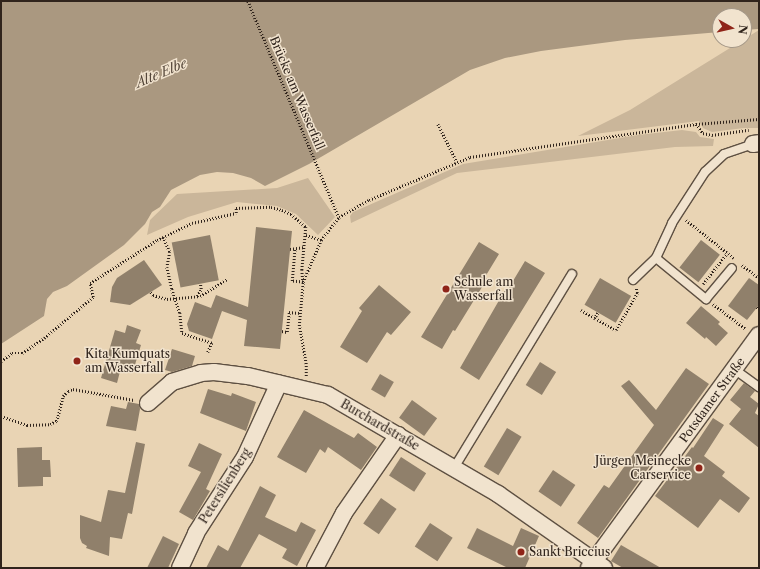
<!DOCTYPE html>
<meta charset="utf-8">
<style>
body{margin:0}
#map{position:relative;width:760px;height:569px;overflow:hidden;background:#e9d4b4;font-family:"Libre Caslon Text",serif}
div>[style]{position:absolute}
.green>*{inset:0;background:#cab69a}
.water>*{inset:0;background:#aa9880}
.building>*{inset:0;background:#90806b;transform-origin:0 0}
.path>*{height:2.5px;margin-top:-1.25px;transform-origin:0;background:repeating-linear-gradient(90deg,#30241c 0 1px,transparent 0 3px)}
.roads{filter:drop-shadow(1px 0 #5e5042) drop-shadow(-1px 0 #5e5042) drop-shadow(0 1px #5e5042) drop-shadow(0 -1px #5e5042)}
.service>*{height:8px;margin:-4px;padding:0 4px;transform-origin:4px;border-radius:4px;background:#f1e3ce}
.minor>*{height:16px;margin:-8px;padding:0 8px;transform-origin:8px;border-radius:8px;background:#f1e3ce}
.dots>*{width:11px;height:11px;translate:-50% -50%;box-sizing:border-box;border:2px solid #f1e3ce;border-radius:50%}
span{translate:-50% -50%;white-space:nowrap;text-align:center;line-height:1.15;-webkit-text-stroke:3px #f1e3ce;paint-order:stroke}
.street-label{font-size:12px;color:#30241c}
.poi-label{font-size:12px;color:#30241c}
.left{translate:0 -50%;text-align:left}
.right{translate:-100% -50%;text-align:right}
.water-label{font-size:13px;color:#55473a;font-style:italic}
.frame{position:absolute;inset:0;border:2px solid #30241c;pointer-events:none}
.north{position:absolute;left:712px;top:8px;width:40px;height:40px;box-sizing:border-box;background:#f1e3ce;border:1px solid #a49787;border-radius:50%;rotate:98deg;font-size:11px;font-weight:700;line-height:16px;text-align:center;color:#30241c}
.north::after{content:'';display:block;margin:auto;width:14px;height:18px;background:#8f2418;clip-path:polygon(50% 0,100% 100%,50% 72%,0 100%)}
</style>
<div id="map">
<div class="green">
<div style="clip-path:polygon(759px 30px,759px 128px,744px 128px,712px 132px,703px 128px,699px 121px,578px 136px,630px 110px)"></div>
<div style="clip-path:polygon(682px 130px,696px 132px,700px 137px,714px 139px,713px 146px,675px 147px,457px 173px,351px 223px,350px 216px,353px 212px,463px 164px,638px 135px)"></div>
<div style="clip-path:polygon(308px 178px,335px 217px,318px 235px,296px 214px,277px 206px,237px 202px,188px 217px,147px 235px,150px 220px,177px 194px,277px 188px)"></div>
</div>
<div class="water">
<div style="clip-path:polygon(3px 1px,759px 1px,759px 29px,744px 30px,744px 16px,720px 16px,720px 32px,625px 40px,541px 51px,505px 58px,470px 70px,309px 164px,265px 186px,251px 178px,233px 173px,217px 172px,200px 175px,171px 190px,160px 207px,152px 212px,145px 224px,124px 245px,67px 286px,53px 292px,47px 299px,44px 316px,1px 344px,1px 3px)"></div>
</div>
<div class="building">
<div style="clip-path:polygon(256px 227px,292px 231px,280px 349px,244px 346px,247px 320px,222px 311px,212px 339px,189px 331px,187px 324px,195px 302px,211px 308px,216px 295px,248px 307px)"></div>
<div style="left:210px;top:235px;width:46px;height:39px;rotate:79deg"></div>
<div style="left:701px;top:240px;width:24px;height:35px;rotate:38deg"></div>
<div style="clip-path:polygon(479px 242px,499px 254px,485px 277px,487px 279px,455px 331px,453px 330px,442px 349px,421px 337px)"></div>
<div style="clip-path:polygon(144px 260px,162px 285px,130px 305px,110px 302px,112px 287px,117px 278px)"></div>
<div style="clip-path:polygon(525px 261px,545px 273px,479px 380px,460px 368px,505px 290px,507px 291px)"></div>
<div style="left:600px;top:278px;width:36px;height:31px;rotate:30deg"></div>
<div style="clip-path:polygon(749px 278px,759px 285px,759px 305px,747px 320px,728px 306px)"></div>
<div style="clip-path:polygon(379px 285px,411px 312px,391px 335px,387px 332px,367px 363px,340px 347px,362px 311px,359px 308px)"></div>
<div style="clip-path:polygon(701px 306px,720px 322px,718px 324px,728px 333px,716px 346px,706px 337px,705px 339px,686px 323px)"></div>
<div style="clip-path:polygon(127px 325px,141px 330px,136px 343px,141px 345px,134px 368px,122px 364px,117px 383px,101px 378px,115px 330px,125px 333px)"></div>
<div style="clip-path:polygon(172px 349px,195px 356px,192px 366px,172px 372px,165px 370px)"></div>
<div style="left:540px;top:362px;width:19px;height:27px;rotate:32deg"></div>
<div style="clip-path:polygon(686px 368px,709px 384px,598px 538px,577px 523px,604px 485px,609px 488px,654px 425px,621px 386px,629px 380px,656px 410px)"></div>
<div style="left:380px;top:374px;width:16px;height:18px;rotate:30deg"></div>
<div style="clip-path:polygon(744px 383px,755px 391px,750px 397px,759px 404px,755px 413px,759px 416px,759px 448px,729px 424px,741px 409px,730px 400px)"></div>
<div style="clip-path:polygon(208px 389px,231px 396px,232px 393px,256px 402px,246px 431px,200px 413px)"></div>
<div style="left:412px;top:400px;width:31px;height:22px;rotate:36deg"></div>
<div style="clip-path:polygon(128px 402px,139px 404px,140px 409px,136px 431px,106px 426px,111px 406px,126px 409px)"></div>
<div style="clip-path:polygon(304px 410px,354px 438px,358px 433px,377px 447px,361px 470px,328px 447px,325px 453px,320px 449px,306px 473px,277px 457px)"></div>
<div style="clip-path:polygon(713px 418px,724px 425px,704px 456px,725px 472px,722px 476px,750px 498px,739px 513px,720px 499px,698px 528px,655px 496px,692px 447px,693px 448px)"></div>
<div style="left:507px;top:428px;width:17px;height:45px;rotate:31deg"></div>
<div style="clip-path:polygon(136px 442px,145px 444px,132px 514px,128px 513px,122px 539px,110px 537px,109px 556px,86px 548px,87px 546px,82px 543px,80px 538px,80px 515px,101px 522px,108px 490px,125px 493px)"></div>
<div style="clip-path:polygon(199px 443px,222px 454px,206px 489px,210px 491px,193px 520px,179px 512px,201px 472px,188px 466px)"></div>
<div style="clip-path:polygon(42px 447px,42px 460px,50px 460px,51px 477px,43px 477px,43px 486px,18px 487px,17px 448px)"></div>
<div style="left:401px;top:457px;width:30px;height:22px;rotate:33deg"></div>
<div style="left:553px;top:470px;width:27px;height:26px;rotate:34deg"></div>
<div style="clip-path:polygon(260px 486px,276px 495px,265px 517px,296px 532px,301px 522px,316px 530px,297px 566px,282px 558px,287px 549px,259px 534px,240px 568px,206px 568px,218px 545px,228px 551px)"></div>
<div style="left:381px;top:498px;width:19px;height:31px;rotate:35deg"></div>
<div style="left:430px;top:523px;width:27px;height:28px;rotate:33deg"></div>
<div style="clip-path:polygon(477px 528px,513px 546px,521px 528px,539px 536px,525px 568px,508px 568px,467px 548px)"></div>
<div style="clip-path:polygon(163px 536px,179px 544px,168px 568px,147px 568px)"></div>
<div style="clip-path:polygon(621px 545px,661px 568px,623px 568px,611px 561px)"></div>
</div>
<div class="path">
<div style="left:248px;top:1px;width:234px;rotate:67.2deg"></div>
<div style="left:438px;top:124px;width:42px;rotate:63.4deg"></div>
<div style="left:696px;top:124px;width:11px;rotate:52deg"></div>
<div style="left:703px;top:133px;width:9px;rotate:13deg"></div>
<div style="left:712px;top:135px;width:37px;rotate:-8deg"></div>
<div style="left:686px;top:220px;width:61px;rotate:38.4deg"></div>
<div style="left:306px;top:235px;width:16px;rotate:18deg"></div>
<div style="left:163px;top:237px;width:17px;rotate:65deg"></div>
<div style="left:170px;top:252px;width:15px;rotate:101deg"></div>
<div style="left:167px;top:267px;width:23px;rotate:77deg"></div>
<div style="left:172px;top:289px;width:25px;rotate:72deg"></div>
<div style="left:180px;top:313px;width:20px;rotate:84deg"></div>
<div style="left:182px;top:333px;width:32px;rotate:18deg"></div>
<div style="left:212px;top:343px;width:10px;rotate:114deg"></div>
<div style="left:290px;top:249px;width:15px;rotate:-8deg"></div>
<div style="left:742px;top:265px;width:21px;rotate:37deg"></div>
<div style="left:703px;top:284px;width:39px;rotate:-52deg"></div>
<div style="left:151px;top:292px;width:4px;rotate:56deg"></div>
<div style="left:153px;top:295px;width:15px;rotate:16deg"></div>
<div style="left:167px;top:299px;width:33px;rotate:-5deg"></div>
<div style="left:200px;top:296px;width:32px;rotate:-32deg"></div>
<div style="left:197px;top:296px;width:8px;rotate:-60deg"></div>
<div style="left:201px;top:289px;width:6px;rotate:-99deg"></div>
<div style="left:713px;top:304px;width:41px;rotate:37.1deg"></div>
<div style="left:757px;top:307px;width:3px;rotate:45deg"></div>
<div style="left:581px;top:310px;width:16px;rotate:30deg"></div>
<div style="left:598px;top:313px;width:6px;rotate:121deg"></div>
<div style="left:595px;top:318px;width:24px;rotate:30deg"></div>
<div style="left:616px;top:330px;width:43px;rotate:-60.4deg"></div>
<div style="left:637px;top:293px;width:5px;rotate:-101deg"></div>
<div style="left:282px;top:331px;width:5px;rotate:11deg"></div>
<div style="left:287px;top:332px;width:20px;rotate:-84deg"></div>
<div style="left:289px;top:312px;width:10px;rotate:6deg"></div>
<div style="left:1px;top:361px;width:14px;rotate:-36deg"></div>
<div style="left:12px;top:353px;width:10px"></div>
<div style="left:22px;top:353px;width:27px;rotate:-34deg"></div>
<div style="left:44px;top:338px;width:64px;rotate:-39.9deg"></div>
<div style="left:93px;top:297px;width:14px;rotate:-102deg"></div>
<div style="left:90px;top:283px;width:80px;rotate:-32.7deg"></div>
<div style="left:157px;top:240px;width:39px;rotate:-26deg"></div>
<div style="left:192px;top:223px;width:45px;rotate:-12.8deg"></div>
<div style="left:236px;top:213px;width:5px;rotate:-90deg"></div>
<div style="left:236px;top:208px;width:35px;rotate:-2deg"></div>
<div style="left:271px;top:207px;width:11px;rotate:15deg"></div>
<div style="left:282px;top:210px;width:10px;rotate:24deg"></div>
<div style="left:291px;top:214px;width:20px;rotate:41deg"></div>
<div style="left:306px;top:227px;width:43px;rotate:95.3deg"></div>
<div style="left:302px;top:270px;width:12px;rotate:85deg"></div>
<div style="left:303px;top:282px;width:11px;rotate:-175deg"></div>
<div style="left:292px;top:281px;width:32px;rotate:-85deg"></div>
<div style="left:306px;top:376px;width:12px;rotate:-90deg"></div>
<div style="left:306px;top:364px;width:39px;rotate:-100deg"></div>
<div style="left:299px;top:326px;width:44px;rotate:-84.8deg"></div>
<div style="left:303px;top:282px;width:46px;rotate:-66.8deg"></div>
<div style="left:321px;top:240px;width:29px;rotate:-52deg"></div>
<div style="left:339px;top:217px;width:34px;rotate:-30deg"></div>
<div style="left:369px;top:200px;width:110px;rotate:-23.1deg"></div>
<div style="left:470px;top:157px;width:228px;rotate:-8.3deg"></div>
<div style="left:696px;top:124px;width:63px;rotate:-4.5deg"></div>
<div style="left:1px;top:416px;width:28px;rotate:19deg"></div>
<div style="left:27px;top:425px;width:23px;rotate:-2deg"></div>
<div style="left:50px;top:424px;width:7px;rotate:-27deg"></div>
<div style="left:56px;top:421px;width:5px;rotate:-68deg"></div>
<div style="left:58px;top:416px;width:21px;rotate:-76deg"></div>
<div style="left:63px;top:396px;width:7px;rotate:-45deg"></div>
<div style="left:68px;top:391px;width:5px;rotate:-22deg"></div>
<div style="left:73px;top:389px;width:62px;rotate:10.2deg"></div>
</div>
<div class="roads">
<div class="service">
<div style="left:656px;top:258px;width:65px;rotate:39.4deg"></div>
<div style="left:706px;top:299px;width:40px;rotate:-50deg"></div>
<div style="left:633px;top:280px;width:32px;rotate:-44deg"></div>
<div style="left:656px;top:258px;width:38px;rotate:-65deg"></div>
<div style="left:672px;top:223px;width:61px;rotate:-57.1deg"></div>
<div style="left:705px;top:172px;width:26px;rotate:-43deg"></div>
<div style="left:724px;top:154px;width:31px;rotate:-19deg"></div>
<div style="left:734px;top:369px;width:31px;rotate:36deg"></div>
<div style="left:454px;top:468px;width:227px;rotate:-58.7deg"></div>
</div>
<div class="minor">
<div style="left:753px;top:144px;width:6px;rotate:-9deg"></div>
<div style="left:148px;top:403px;width:32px;rotate:-41deg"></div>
<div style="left:172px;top:382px;width:30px;rotate:-17deg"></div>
<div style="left:201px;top:373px;width:13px;rotate:-4deg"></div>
<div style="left:214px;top:372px;width:34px;rotate:7deg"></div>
<div style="left:248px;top:376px;width:82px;rotate:13.4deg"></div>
<div style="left:328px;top:395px;width:197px;rotate:30.2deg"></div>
<div style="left:498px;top:494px;width:129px;rotate:34.9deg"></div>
<div style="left:180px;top:568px;width:38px;rotate:-65deg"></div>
<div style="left:196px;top:533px;width:90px;rotate:-57.2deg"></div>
<div style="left:245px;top:457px;width:81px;rotate:-65.3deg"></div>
<div style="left:315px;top:568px;width:62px;rotate:-62.2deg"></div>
<div style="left:344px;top:513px;width:95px;rotate:-55.3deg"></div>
<div style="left:589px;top:568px;width:288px;rotate:-53.9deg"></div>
</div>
</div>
<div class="dots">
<div style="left:446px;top:289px;background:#8f2418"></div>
<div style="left:77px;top:361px;background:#8f2418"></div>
<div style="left:699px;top:468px;background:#8f2418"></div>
<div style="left:521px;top:552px;background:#8f2418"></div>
</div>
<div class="street-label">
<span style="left:297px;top:93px;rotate:67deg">Brücke am Wasserfall</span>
<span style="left:712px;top:400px;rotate:-54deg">Potsdamer Straße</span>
<span style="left:380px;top:425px;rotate:30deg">Burchardstraße</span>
<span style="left:225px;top:486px;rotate:-58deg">Petersilienberg</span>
</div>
<div class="poi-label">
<span class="left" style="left:454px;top:289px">Schule am<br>Wasserfall</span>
<span class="left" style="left:85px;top:361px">Kita Kumquats<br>am Wasserfall</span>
<span class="right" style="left:691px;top:468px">Jürgen Meinecke<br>Carservice</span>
<span class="left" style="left:529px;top:552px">Sankt Briccius</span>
</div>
<div class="water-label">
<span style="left:161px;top:73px;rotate:-23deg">Alte Elbe</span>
</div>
<div class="frame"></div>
<div class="north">N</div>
</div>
